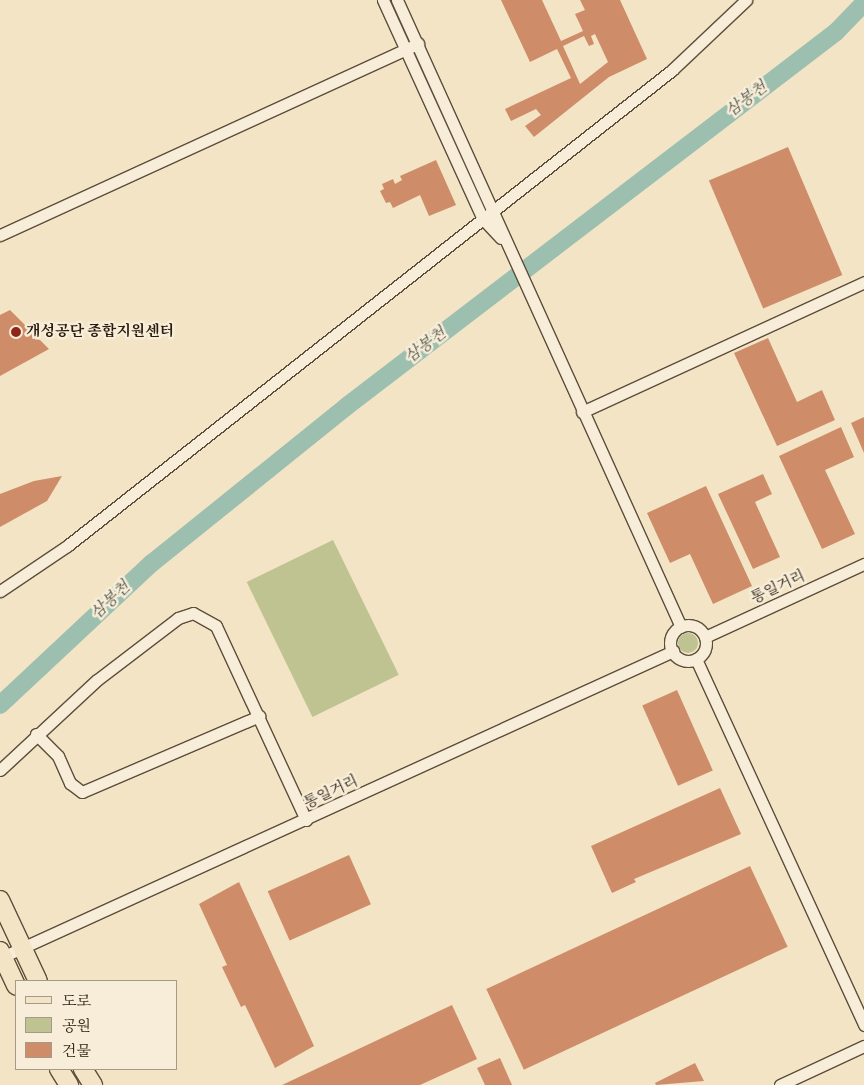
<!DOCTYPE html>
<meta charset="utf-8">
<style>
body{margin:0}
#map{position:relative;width:864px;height:1085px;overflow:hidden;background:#f2e4c4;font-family:"IM FELL English","Noto Serif KR",serif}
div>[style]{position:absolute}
.green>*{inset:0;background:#bfc291;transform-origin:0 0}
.round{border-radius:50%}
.river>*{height:18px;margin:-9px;padding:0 9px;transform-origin:9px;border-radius:9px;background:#9cbfb0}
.building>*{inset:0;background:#ce8d68;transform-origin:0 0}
.roads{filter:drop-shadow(1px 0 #5c4e3c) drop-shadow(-1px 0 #5c4e3c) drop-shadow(0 1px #5c4e3c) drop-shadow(0 -1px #5c4e3c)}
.street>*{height:11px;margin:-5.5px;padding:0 5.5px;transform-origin:5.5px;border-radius:5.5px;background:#f7edd9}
.street>.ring{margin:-5.5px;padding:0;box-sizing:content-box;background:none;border:11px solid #f7edd9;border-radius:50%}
.primary>*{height:18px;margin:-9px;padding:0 9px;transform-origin:9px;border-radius:9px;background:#f2e4c4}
.dots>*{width:14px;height:14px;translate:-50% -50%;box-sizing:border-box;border:2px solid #f7edd9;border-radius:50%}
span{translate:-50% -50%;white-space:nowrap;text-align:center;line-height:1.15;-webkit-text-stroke:5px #f7edd9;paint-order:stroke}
.poi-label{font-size:15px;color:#2a1c0e;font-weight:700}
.left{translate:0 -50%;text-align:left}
.street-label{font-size:15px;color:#2a1c0e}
.water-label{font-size:16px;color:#525547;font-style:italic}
.legend{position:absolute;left:15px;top:980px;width:162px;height:90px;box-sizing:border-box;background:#f7edd9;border:1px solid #a59988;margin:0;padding:6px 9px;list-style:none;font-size:15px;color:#2a1c0e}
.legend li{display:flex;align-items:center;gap:10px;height:25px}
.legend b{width:25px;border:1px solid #a59988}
</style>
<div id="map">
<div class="green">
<div style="left:333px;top:540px;width:150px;height:96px;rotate:64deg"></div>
<div class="round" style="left:678px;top:633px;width:20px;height:20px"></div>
</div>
<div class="river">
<div style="left:0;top:705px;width:208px;rotate:-43.1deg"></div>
<div style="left:152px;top:563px;width:250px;rotate:-38.8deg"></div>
<div style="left:347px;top:406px;width:616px;rotate:-37.41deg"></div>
<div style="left:836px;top:32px;width:40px;rotate:-46deg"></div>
</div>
<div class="building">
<div style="clip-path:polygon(evenodd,501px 0,542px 0,561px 41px,583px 31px,575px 14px,585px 10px,580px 0,620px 0,647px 59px,609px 77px,534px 137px,525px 126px,541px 115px,536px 109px,511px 121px,505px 109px,571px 78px,557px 49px,530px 62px,501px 0,595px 34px,608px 62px,580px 84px,563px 46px,584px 36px,589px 46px,594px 44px,591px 36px,595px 34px)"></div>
<div style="left:788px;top:147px;width:139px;height:86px;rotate:67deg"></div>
<div style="clip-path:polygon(436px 160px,456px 205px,429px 216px,420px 195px,393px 208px,390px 202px,386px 203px,380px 191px,384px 189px,382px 184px,393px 179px,395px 184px,402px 180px,400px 176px)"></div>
<div style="clip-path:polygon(10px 310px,49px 349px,0 376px,0 315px)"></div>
<div style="clip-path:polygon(768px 338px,797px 402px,822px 390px,835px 420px,777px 446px,734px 353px)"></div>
<div style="clip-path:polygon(864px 417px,864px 453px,851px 423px)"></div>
<div style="clip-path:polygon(841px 427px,854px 457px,825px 470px,855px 534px,822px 549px,779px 456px)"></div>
<div style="clip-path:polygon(763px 474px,772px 494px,755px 502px,780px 557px,753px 569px,718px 494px)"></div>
<div style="clip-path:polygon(62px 476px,47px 501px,0 527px,0 494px,34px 481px)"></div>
<div style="clip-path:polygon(706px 486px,752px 586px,713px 604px,690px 554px,670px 563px,647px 513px)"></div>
<div style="left:677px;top:690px;width:88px;height:38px;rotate:66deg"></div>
<div style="clip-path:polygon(720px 788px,741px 834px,634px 879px,636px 882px,612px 893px,591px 846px)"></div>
<div style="left:349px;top:855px;width:54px;height:89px;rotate:66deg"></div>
<div style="left:750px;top:866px;width:89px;height:291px;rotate:65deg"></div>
<div style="clip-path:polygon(239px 882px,314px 1046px,275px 1068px,245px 1005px,241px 1007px,222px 967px,227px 965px,199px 904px)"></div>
<div style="clip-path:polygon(452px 1005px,477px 1059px,420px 1085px,282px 1085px)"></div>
<div style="clip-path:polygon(500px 1058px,512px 1085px,485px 1085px,477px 1068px)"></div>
<div style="clip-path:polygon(695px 1063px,704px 1081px,656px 1085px,655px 1083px)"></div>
</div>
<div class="roads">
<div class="street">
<div style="left:383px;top:0;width:241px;rotate:65.5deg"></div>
<div style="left:483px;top:219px;width:26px;rotate:47deg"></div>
<div style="left:397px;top:0;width:688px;rotate:65.63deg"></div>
<div style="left:0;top:235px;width:460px;rotate:-24.6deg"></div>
<div style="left:582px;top:412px;width:311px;rotate:-24.7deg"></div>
<div style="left:0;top:591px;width:81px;rotate:-33.9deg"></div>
<div style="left:67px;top:546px;width:770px;rotate:-38.19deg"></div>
<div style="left:672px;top:70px;width:102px;rotate:-43.4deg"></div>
<div class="ring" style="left:670px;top:625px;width:25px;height:25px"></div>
<div style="left:705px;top:637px;width:175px;rotate:-24.7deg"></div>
<div style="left:696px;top:659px;width:403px;rotate:65.3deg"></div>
<div style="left:36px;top:734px;width:31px;rotate:45deg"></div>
<div style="left:58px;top:756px;width:30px;rotate:66deg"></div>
<div style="left:70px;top:783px;width:15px;rotate:37deg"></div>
<div style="left:82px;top:792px;width:193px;rotate:-23.2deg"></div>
<div style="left:0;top:770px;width:132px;rotate:-42.9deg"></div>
<div style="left:97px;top:680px;width:102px;rotate:-37.4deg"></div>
<div style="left:178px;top:618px;width:16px;rotate:-18deg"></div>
<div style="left:193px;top:613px;width:26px;rotate:29deg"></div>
<div style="left:216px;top:626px;width:214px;rotate:65.1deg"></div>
<div style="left:0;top:958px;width:740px;rotate:-24.52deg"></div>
<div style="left:780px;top:1085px;width:93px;rotate:-24.9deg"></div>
</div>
<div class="primary">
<div style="left:0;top:900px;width:89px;rotate:64.9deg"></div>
<div style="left:0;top:951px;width:38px;rotate:65deg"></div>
<div style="left:59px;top:1069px;width:19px;rotate:58deg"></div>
<div style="left:83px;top:1069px;width:19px;rotate:58deg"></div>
</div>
</div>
<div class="dots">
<div style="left:16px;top:332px;background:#8f2418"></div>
</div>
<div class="poi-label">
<span class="left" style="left:26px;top:332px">개성공단 종합지원센터</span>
</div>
<div class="street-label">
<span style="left:778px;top:587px;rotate:-25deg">통일거리</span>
<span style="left:331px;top:792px;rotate:-25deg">통일거리</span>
</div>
<div class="water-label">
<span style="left:747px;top:100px;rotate:-37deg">삼봉천</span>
<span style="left:426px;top:346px;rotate:-37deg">삼봉천</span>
<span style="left:111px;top:601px;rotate:-43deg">삼봉천</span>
</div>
<ul class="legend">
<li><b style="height:6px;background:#f2e4c4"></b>도로</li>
<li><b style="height:14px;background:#bfc291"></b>공원</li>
<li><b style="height:14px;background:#ce8d68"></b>건물</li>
</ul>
</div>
